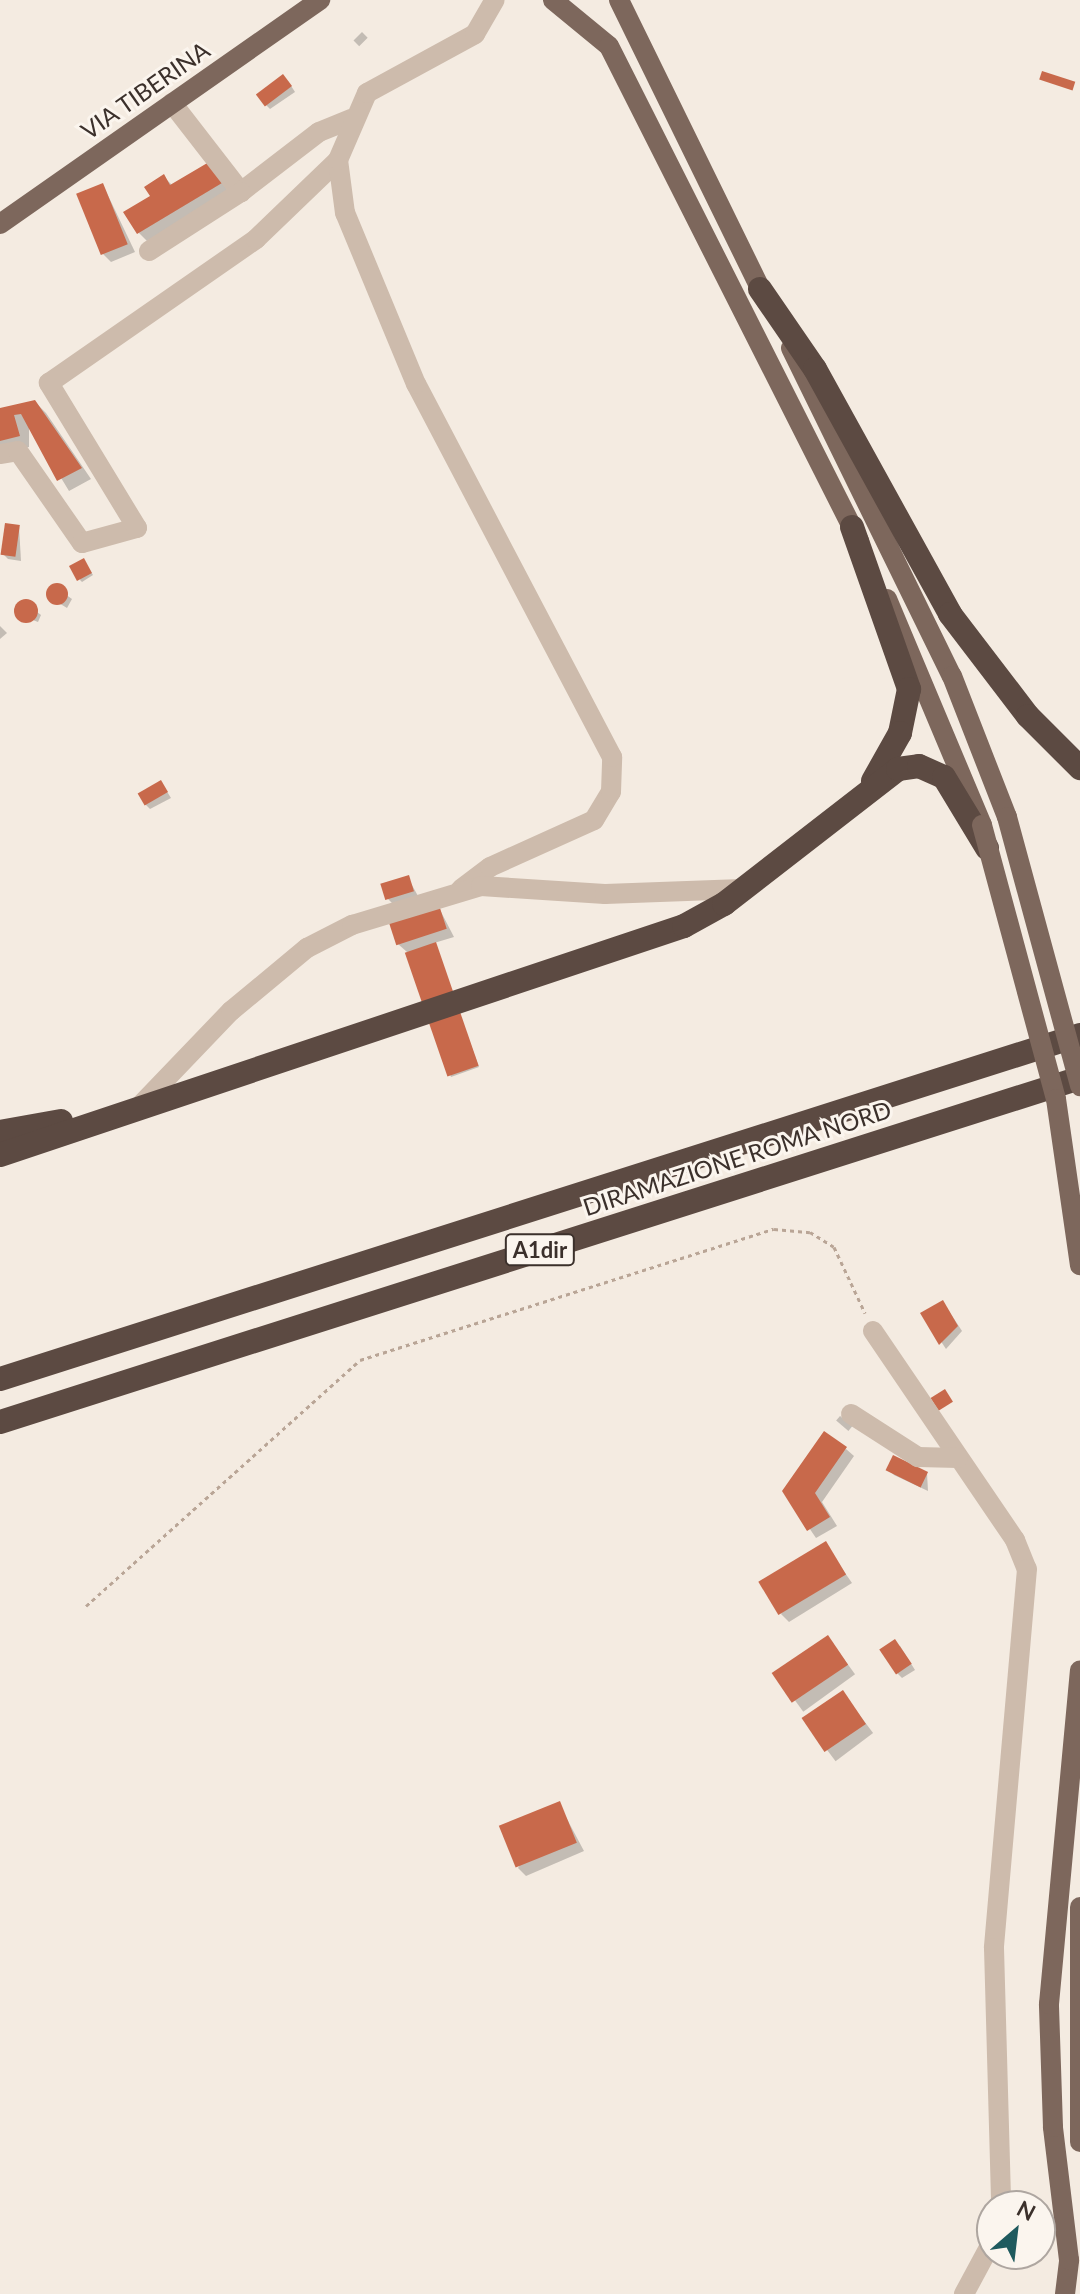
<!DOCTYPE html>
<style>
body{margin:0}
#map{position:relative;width:1080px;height:2294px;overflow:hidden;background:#f4ebe1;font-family:Lato,sans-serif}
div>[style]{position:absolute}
.shadow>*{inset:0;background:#0003;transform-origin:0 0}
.building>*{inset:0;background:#c8694b;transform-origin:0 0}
.round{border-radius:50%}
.path>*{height:3px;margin-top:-1.5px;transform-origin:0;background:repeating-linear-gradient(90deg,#b9a596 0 4px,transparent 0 8px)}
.minor>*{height:20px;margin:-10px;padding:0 10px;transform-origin:10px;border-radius:10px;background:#cdbbac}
.major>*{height:20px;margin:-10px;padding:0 10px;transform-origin:10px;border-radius:10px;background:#7d675c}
.highway>*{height:24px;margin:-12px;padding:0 12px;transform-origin:12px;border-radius:12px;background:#5c4a42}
.major-bridge>*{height:20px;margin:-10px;padding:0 10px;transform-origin:10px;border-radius:10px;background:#7d675c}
span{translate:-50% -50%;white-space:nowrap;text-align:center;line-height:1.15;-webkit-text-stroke:6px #fbf5ee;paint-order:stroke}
.shield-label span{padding:2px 6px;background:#fbf5ee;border:2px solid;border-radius:6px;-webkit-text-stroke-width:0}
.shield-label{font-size:22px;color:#3b302b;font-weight:700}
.street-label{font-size:24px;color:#3b302b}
.north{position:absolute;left:976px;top:2190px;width:80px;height:80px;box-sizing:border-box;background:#fbf5ee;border:2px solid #aea6a0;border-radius:50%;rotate:28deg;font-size:22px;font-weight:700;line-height:32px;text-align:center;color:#3b302b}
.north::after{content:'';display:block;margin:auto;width:28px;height:36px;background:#1f5a5e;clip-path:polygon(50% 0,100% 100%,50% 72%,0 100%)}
</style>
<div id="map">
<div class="shadow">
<div style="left:362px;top:32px;width:8px;height:12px;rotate:45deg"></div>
<div style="clip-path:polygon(288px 81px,295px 92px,270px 109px,265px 104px)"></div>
<div style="clip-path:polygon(209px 164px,228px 191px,147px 241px,139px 233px,164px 177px,173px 186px)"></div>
<div style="clip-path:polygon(103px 185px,135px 252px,111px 262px,103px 254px)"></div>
<div style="clip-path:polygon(35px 402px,46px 413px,91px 479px,69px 491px,29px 425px,29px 447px,0 454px,0 410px)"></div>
<div style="clip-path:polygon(19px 526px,21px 561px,8px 559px,3px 554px)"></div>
<div style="clip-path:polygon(85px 562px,93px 575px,82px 582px,80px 580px)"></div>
<div style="clip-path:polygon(55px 587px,72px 599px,67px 608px,49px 597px)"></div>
<div style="clip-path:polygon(24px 602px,41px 615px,38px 622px,17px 614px)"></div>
<div style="clip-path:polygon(0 626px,7px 633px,0 639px)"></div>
<div style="clip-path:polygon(161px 782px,171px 798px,150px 809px,145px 804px)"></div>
<div style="clip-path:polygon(408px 878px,418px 896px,393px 904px,388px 899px)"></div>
<div style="clip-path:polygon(439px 908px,454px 937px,434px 943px,479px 1067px,451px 1077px,407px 952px,398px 944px)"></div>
<div style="clip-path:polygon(943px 1302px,962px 1331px,946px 1349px,923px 1314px)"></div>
<div style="left:840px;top:1416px;width:16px;height:6px;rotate:40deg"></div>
<div style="clip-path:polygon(846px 1449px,854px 1456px,822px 1502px,837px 1526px,816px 1538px,784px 1491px)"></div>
<div style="clip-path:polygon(889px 1470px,927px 1473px,928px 1491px,894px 1475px)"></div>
<div style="clip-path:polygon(825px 1544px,852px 1583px,789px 1622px,781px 1614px)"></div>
<div style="left:828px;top:1637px;width:46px;height:64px;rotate:54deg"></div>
<div style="clip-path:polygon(900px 1646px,915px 1670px,902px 1678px,897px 1673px)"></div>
<div style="left:843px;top:1693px;width:50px;height:47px;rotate:53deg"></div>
<div style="clip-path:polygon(559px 1804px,584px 1851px,526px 1876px,518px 1868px)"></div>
</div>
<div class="building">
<div style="left:1042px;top:71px;width:35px;height:9px;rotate:18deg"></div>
<div style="left:283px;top:74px;width:15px;height:34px;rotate:53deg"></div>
<div style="clip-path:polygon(209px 162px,222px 183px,137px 234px,123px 212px,150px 196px,144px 187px,164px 174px,170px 185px)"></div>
<div style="left:103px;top:183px;width:66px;height:29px;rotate:68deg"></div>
<div style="clip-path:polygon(35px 400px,82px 468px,57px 481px,21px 414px,14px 415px,20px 436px,0 441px,0 408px)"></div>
<div style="left:5px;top:523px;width:15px;height:32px;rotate:8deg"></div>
<div style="left:84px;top:558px;width:17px;height:17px;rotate:62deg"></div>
<div class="round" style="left:46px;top:583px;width:22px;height:22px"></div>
<div class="round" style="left:14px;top:599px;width:24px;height:24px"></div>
<div style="left:161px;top:780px;width:14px;height:27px;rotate:60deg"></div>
<div style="left:409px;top:875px;width:17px;height:30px;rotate:73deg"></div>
<div style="left:439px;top:905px;width:25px;height:53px;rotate:72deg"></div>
<div style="left:436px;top:942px;width:131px;height:33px;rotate:71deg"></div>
<div style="clip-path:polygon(943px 1300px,958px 1326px,939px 1345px,920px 1313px)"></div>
<div style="left:945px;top:1389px;width:15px;height:17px;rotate:58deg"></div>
<div style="clip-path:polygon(824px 1431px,847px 1447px,815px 1493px,830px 1517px,807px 1531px,782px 1491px)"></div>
<div style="left:893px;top:1455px;width:39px;height:17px;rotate:26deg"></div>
<div style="left:826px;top:1541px;width:39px;height:79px;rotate:59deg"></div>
<div style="left:828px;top:1635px;width:36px;height:68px;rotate:56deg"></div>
<div style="left:895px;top:1639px;width:30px;height:19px;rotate:56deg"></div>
<div style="left:843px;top:1690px;width:41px;height:50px;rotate:56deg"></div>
<div style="left:560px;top:1801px;width:45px;height:66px;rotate:68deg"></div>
</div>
<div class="path">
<div style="left:86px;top:1606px;width:368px;rotate:-41.9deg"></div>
<div style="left:360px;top:1360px;width:434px;rotate:-17.6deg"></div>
<div style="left:774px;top:1229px;width:36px;rotate:5deg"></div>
<div style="left:810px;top:1232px;width:28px;rotate:32deg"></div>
<div style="left:834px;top:1247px;width:73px;rotate:64.8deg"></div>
</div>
<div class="minor">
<div style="left:172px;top:103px;width:113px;rotate:52.2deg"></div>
<div style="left:241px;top:192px;width:98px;rotate:-37.6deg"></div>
<div style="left:319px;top:132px;width:35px;rotate:-22deg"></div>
<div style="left:149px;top:251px;width:109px;rotate:-32.7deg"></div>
<div style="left:0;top:454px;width:18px;rotate:-9deg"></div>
<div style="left:18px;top:451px;width:112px;rotate:55.2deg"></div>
<div style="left:82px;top:543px;width:57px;rotate:-15.3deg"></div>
<div style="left:137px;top:528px;width:170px;rotate:-121.3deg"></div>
<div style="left:49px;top:383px;width:252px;rotate:-34.8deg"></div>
<div style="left:256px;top:239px;width:114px;rotate:-43.9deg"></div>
<div style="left:461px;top:889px;width:36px;rotate:-37deg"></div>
<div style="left:490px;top:867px;width:114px;rotate:-24.3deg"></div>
<div style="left:594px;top:820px;width:33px;rotate:-59deg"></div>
<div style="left:611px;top:792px;width:35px;rotate:-88deg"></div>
<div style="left:612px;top:757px;width:421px;rotate:-117.7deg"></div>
<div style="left:416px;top:384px;width:185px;rotate:-112.5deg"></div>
<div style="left:345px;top:213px;width:53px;rotate:-97.5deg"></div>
<div style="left:338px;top:160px;width:73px;rotate:-66.6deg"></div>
<div style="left:367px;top:93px;width:123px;rotate:-28.6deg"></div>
<div style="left:475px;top:34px;width:39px;rotate:-60deg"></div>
<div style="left:135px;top:1111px;width:139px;rotate:-46.2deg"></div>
<div style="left:231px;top:1011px;width:99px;rotate:-39.7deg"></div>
<div style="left:307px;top:948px;width:51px;rotate:-27.1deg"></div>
<div style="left:352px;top:925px;width:135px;rotate:-16.8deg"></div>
<div style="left:481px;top:886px;width:124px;rotate:3.7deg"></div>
<div style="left:605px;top:894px;width:137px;rotate:-2.1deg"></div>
<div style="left:873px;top:1331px;width:253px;rotate:55.8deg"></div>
<div style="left:1015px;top:1540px;width:31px;rotate:68deg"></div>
<div style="left:1027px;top:1569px;width:380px;rotate:95deg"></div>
<div style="left:994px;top:1948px;width:258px;rotate:88.4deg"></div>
<div style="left:851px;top:1414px;width:80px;rotate:32.7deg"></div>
<div style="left:918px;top:1457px;width:40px;rotate:1.4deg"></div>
<div style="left:964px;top:2294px;width:59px;rotate:-61.7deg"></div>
</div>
<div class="major">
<div style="left:553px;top:0;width:72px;rotate:39.4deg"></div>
<div style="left:609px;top:46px;width:555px;rotate:63.2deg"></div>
<div style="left:619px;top:0;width:336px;rotate:63.9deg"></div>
<div style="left:0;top:224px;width:391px;rotate:-35deg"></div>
<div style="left:791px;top:348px;width:365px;rotate:63.9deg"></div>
<div style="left:952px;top:676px;width:151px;rotate:68.7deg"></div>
<div style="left:887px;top:599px;width:245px;rotate:67.2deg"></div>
<div style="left:1080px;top:1907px;width:235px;rotate:90deg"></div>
<div style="left:1065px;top:2294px;width:34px;rotate:-83deg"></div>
<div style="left:1069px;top:2260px;width:134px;rotate:-96.9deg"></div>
<div style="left:1053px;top:2127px;width:123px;rotate:-91.9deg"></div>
<div style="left:1049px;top:2004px;width:335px;rotate:-84.7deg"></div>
</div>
<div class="highway">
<div style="left:760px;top:289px;width:97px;rotate:55.5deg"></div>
<div style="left:815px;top:369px;width:280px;rotate:61.1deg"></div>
<div style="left:950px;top:614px;width:128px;rotate:52.6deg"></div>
<div style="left:1028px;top:716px;width:74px;rotate:45deg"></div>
<div style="left:852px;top:527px;width:172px;rotate:70.6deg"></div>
<div style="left:909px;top:689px;width:45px;rotate:101.6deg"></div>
<div style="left:900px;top:733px;width:55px;rotate:119.4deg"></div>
<div style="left:0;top:1132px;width:62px;rotate:-10.2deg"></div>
<div style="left:0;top:1155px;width:721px;rotate:-18.51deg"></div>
<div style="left:684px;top:926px;width:46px;rotate:-28.8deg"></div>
<div style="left:724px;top:904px;width:220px;rotate:-37.8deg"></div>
<div style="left:898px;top:769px;width:21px;rotate:-8deg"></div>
<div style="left:919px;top:766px;width:27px;rotate:24deg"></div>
<div style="left:944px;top:777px;width:83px;rotate:58.8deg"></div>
<div style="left:0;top:1379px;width:1133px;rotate:-17.67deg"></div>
<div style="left:0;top:1422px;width:1133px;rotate:-17.67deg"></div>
</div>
<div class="major-bridge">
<div style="left:1007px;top:817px;width:279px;rotate:74.8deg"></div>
<div style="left:982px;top:825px;width:284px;rotate:74.9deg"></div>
<div style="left:1056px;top:1099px;width:168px;rotate:81.8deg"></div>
</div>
<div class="shield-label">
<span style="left:540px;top:1250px">A1dir</span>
</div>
<div class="street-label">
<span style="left:145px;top:90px;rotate:-35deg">VIA TIBERINA</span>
<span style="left:737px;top:1158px;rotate:-18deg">DIRAMAZIONE ROMA NORD</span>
</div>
<div class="north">N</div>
</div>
